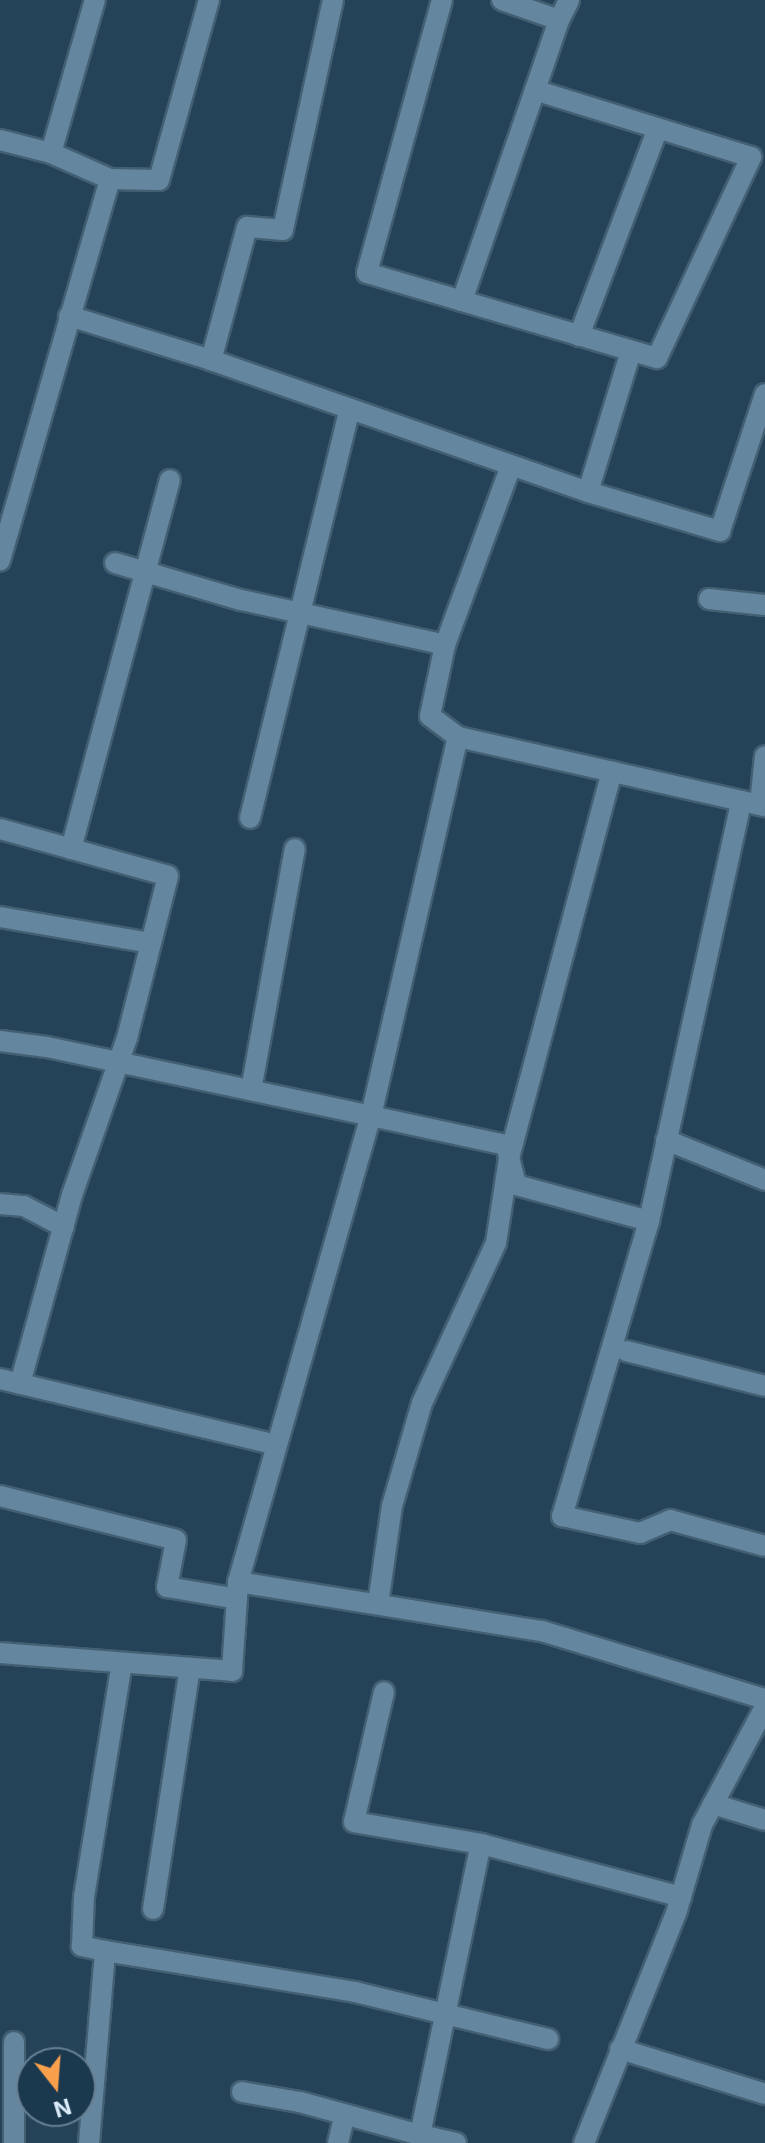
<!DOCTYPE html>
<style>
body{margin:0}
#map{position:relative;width:765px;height:2143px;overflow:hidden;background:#244359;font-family:Inter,sans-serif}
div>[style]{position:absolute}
.roads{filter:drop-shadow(2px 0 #435f72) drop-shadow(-2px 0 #435f72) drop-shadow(0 2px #435f72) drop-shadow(0 -2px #435f72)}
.minor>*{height:20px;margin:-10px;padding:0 10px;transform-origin:10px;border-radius:10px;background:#65869f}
span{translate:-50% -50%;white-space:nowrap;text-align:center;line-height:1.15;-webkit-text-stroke:8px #1a384e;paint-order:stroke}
.north{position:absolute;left:16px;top:2047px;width:80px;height:80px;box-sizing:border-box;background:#1a384e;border:2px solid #667f92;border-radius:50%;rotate:163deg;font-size:22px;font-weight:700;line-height:32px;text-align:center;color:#d9eaf8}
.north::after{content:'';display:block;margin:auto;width:28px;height:36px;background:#f9a04c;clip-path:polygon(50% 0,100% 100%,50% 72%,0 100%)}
</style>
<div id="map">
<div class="roads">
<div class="minor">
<div style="left:333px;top:0;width:235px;rotate:102.3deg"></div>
<div style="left:283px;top:230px;width:36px;rotate:-175deg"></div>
<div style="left:247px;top:227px;width:138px;rotate:105.1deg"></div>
<div style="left:211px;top:360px;width:399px;rotate:19.3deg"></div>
<div style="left:442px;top:0;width:283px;rotate:105.4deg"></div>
<div style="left:367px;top:273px;width:99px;rotate:16.4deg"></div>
<div style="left:502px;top:0;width:60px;rotate:19.3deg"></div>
<div style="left:559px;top:20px;width:74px;rotate:108.9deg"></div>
<div style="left:535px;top:90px;width:223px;rotate:109.1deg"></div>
<div style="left:462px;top:301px;width:203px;rotate:16.3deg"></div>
<div style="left:657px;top:358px;width:222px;rotate:-64.9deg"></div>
<div style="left:751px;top:157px;width:226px;rotate:-162.8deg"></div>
<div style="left:559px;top:20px;width:22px;rotate:-63deg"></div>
<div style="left:0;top:140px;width:53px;rotate:14.3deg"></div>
<div style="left:51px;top:153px;width:64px;rotate:23.8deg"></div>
<div style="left:110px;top:179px;width:397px;rotate:106.1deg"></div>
<div style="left:51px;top:153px;width:159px;rotate:-74deg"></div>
<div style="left:110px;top:179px;width:49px;rotate:1.2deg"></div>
<div style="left:159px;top:180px;width:187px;rotate:-74.5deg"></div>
<div style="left:69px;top:316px;width:149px;rotate:17.2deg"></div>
<div style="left:579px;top:336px;width:222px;rotate:-69.2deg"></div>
<div style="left:631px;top:351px;width:147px;rotate:107deg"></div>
<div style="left:588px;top:492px;width:138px;rotate:16.5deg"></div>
<div style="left:720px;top:531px;width:144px;rotate:-71.8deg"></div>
<div style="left:115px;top:563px;width:131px;rotate:16.4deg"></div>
<div style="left:241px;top:600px;width:209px;rotate:12.4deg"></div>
<div style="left:709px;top:599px;width:56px;rotate:6.1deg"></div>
<div style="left:458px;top:737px;width:35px;rotate:-143deg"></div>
<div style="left:430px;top:716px;width:73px;rotate:-78.1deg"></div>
<div style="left:445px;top:645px;width:191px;rotate:-69.8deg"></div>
<div style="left:760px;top:805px;width:49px;rotate:-84.2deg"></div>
<div style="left:250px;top:818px;width:419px;rotate:-76.3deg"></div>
<div style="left:0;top:829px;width:174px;rotate:15.6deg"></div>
<div style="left:168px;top:876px;width:167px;rotate:104.2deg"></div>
<div style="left:127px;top:1038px;width:166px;rotate:109.3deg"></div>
<div style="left:72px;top:1195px;width:196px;rotate:105.4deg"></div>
<div style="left:71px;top:849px;width:382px;rotate:-75deg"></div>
<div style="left:0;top:917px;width:153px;rotate:9.8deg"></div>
<div style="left:0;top:1041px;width:47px;rotate:7.3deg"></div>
<div style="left:47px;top:1047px;width:331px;rotate:12deg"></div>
<div style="left:371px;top:1116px;width:389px;rotate:-77.1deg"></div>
<div style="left:458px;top:737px;width:315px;rotate:12.7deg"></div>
<div style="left:251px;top:1090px;width:245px;rotate:-79.7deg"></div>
<div style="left:666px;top:1140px;width:107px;rotate:22deg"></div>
<div style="left:0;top:1204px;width:24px;rotate:5deg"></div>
<div style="left:24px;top:1206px;width:45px;rotate:27.7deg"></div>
<div style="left:649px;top:1221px;width:430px;rotate:-77.6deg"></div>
<div style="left:626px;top:1351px;width:143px;rotate:14.1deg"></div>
<div style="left:0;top:1379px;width:284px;rotate:13.4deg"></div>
<div style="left:0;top:1496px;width:181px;rotate:14deg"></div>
<div style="left:176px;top:1540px;width:48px;rotate:100.8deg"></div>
<div style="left:167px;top:1587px;width:71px;rotate:9.7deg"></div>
<div style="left:238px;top:1582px;width:485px;rotate:-74.1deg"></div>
<div style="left:371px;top:1116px;width:138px;rotate:12.1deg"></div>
<div style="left:506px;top:1145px;width:41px;rotate:76deg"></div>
<div style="left:516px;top:1185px;width:138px;rotate:15.1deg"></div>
<div style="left:649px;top:1221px;width:308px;rotate:106.4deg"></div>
<div style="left:562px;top:1516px;width:80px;rotate:12.3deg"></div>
<div style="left:640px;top:1533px;width:33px;rotate:-23deg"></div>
<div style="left:670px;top:1520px;width:98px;rotate:15.3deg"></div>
<div style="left:378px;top:1604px;width:99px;rotate:-81.9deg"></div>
<div style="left:392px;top:1506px;width:107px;rotate:-73.8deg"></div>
<div style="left:422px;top:1403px;width:176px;rotate:-65.2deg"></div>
<div style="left:496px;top:1243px;width:86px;rotate:-81.3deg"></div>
<div style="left:509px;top:1158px;width:400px;rotate:-75.1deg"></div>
<div style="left:0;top:1653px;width:233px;rotate:4.4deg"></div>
<div style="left:232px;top:1671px;width:89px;rotate:-86.1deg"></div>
<div style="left:238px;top:1582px;width:308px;rotate:9.2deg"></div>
<div style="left:542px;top:1631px;width:233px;rotate:17deg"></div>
<div style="left:384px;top:1692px;width:133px;rotate:103deg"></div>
<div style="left:354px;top:1822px;width:129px;rotate:9.8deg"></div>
<div style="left:713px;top:1804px;width:54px;rotate:17.1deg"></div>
<div style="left:153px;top:1909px;width:244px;rotate:-81.3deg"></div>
<div style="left:105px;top:1951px;width:253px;rotate:9.3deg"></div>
<div style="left:355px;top:1992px;width:199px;rotate:13.7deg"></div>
<div style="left:14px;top:2042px;width:101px;rotate:90deg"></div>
<div style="left:620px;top:2049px;width:152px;rotate:17.2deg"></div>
<div style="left:242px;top:2092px;width:59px;rotate:9.8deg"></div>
<div style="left:300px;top:2102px;width:124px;rotate:15.4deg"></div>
<div style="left:89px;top:2143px;width:193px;rotate:-85.2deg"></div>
<div style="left:105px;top:1951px;width:24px;rotate:-168deg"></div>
<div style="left:82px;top:1946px;width:49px;rotate:-87.7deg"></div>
<div style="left:84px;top:1897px;width:237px;rotate:-80.8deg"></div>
<div style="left:338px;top:2143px;width:28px;rotate:-77deg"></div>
<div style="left:456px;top:2143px;width:37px;rotate:-167deg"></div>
<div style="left:420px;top:2135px;width:297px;rotate:-78.2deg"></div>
<div style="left:481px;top:1844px;width:207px;rotate:14.8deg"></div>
<div style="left:584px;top:2143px;width:251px;rotate:-68.2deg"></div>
<div style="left:677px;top:1910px;width:89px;rotate:-73.6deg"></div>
<div style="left:702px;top:1825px;width:134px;rotate:-61.9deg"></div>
</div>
</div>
<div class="north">N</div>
</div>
